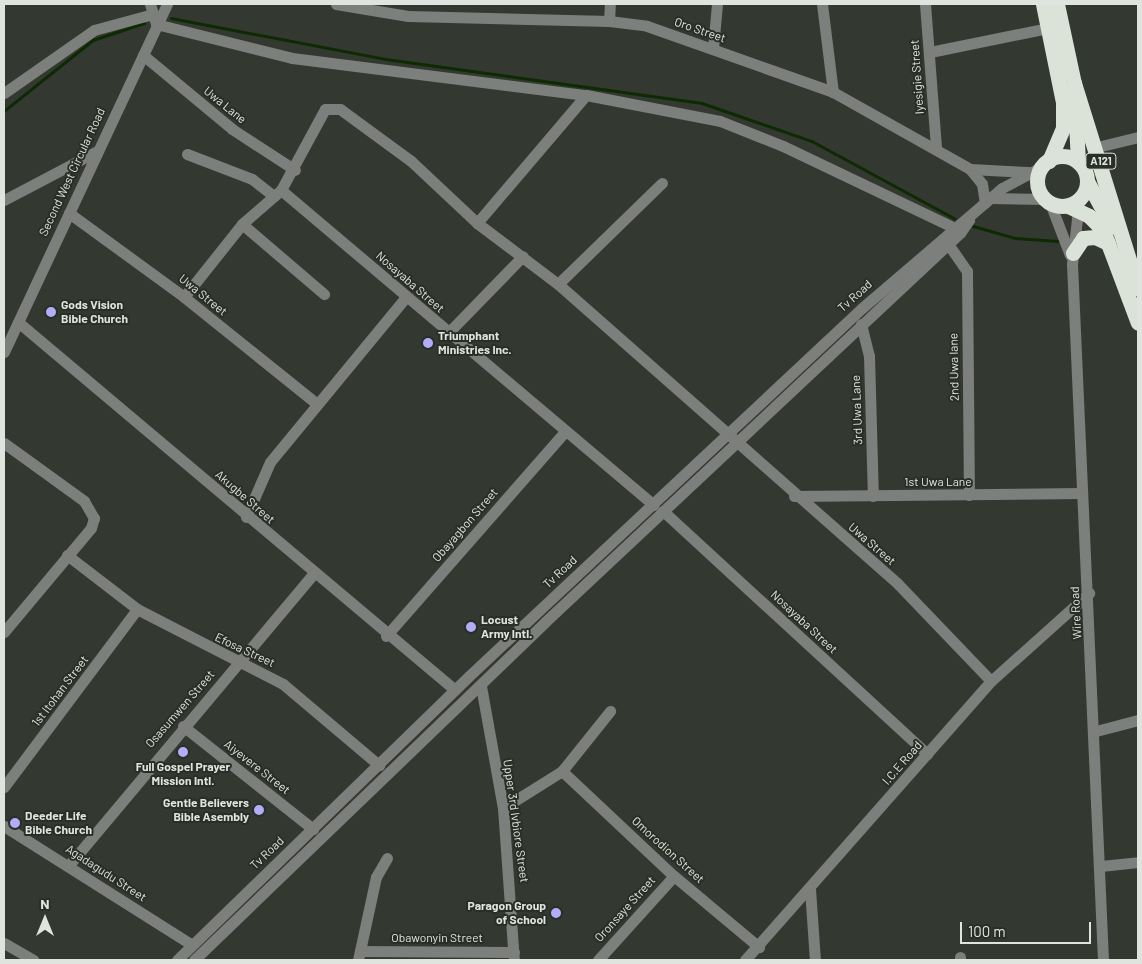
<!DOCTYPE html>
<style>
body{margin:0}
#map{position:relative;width:1142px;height:964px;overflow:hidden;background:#333931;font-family:Barlow,sans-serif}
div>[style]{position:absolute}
.stream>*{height:2.5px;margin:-1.25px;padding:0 1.25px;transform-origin:1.25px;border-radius:1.25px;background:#0e2a02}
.minor>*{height:11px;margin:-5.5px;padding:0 5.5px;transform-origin:5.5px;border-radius:5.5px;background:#7c7f7b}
.highway>*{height:15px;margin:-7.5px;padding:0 7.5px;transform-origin:7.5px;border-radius:7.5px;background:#dbe2d8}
.highway>.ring{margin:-7.5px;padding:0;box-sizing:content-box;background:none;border:15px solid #dbe2d8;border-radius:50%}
.dots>*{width:14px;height:14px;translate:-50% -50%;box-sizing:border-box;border:2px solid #292f27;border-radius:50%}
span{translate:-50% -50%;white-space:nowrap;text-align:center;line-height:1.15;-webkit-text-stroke:4px #292f27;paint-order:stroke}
.shield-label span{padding:1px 4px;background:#292f27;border:1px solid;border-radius:4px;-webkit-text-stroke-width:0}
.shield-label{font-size:11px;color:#e0e4df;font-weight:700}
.street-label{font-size:12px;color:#e0e4df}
.poi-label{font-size:12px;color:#e0e4df;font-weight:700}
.left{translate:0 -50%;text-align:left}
.right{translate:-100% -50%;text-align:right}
.frame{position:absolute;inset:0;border:5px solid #e0e4df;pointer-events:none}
.north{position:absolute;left:20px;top:894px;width:50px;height:50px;-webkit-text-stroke:4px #292f27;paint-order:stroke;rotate:0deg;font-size:14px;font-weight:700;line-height:20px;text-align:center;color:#e0e4df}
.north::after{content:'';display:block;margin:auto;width:18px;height:22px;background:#e0e4df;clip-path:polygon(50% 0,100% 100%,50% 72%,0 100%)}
.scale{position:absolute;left:960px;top:922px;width:131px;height:22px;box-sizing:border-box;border:2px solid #e0e4df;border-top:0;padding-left:6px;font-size:15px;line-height:18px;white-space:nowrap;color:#e0e4df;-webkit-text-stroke:4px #292f27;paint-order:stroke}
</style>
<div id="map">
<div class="stream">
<div style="left:171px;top:18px;width:219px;rotate:10.8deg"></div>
<div style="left:386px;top:59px;width:319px;rotate:7.9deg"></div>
<div style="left:702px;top:103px;width:116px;rotate:19.1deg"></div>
<div style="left:812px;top:141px;width:162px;rotate:28.5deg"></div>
<div style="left:4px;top:111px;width:114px;rotate:-38.6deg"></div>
<div style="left:93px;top:40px;width:54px;rotate:-18.4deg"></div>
<div style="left:970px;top:225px;width:47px;rotate:16.1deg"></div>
<div style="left:1015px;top:238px;width:43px;rotate:4deg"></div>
</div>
<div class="minor">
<div style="left:150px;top:4px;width:21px;rotate:73deg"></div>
<div style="left:156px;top:24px;width:140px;rotate:14deg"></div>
<div style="left:292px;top:58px;width:296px;rotate:7.2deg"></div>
<div style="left:586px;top:95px;width:136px;rotate:11deg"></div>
<div style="left:720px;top:121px;width:68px;rotate:21.6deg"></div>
<div style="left:783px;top:146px;width:188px;rotate:25.5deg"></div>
<div style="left:336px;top:4px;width:73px;rotate:9.5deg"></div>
<div style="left:408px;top:16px;width:201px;rotate:1.4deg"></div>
<div style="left:609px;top:21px;width:38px;rotate:7deg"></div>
<div style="left:647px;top:26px;width:197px;rotate:19.5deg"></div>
<div style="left:833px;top:92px;width:157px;rotate:29.3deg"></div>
<div style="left:970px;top:169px;width:19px;rotate:51deg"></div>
<div style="left:982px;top:184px;width:19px;rotate:81deg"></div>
<div style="left:822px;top:4px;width:89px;rotate:82.9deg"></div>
<div style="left:925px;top:4px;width:144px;rotate:85.6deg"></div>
<div style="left:609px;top:21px;width:17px;rotate:-87deg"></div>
<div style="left:713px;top:48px;width:44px;rotate:-84.8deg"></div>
<div style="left:930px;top:52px;width:120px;rotate:-11.5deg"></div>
<div style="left:143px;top:55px;width:116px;rotate:39.7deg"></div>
<div style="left:232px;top:129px;width:75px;rotate:33.1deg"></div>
<div style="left:4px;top:93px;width:110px;rotate:-35deg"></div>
<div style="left:94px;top:30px;width:61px;rotate:-15.2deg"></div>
<div style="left:1097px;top:147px;width:42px;rotate:-13.7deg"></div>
<div style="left:187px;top:154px;width:70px;rotate:21deg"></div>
<div style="left:252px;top:179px;width:28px;rotate:38deg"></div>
<div style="left:970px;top:169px;width:58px;rotate:3deg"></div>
<div style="left:281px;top:190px;width:92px;rotate:-61.5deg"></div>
<div style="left:325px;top:109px;width:15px"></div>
<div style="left:340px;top:109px;width:88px;rotate:36.2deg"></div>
<div style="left:411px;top:161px;width:91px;rotate:43.2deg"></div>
<div style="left:477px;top:223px;width:101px;rotate:37deg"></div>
<div style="left:558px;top:284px;width:453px;rotate:41.4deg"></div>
<div style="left:898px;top:584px;width:134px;rotate:46.2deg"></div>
<div style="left:989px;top:198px;width:56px;rotate:1deg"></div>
<div style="left:4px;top:200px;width:105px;rotate:-27.8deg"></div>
<div style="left:1079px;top:200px;width:64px;rotate:96.2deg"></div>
<div style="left:1072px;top:264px;width:697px;rotate:87.45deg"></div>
<div style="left:1050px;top:203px;width:56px;rotate:69deg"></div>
<div style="left:69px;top:213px;width:142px;rotate:36.1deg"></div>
<div style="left:184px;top:297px;width:171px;rotate:38.8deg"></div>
<div style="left:477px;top:223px;width:168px;rotate:-49.6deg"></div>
<div style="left:242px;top:224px;width:108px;rotate:40.5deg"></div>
<div style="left:948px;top:244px;width:33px;rotate:55deg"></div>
<div style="left:967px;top:271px;width:224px;rotate:89.5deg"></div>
<div style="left:558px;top:284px;width:145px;rotate:-44.2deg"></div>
<div style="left:184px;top:297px;width:93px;rotate:-51.5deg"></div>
<div style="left:242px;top:224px;width:52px;rotate:-41.1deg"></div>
<div style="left:281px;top:190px;width:488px;rotate:40.2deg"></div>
<div style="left:18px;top:322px;width:571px;rotate:40.1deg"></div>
<div style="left:861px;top:324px;width:33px;rotate:76deg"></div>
<div style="left:869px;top:356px;width:140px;rotate:88.4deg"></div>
<div style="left:448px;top:333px;width:107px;rotate:-45.8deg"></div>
<div style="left:4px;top:352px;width:384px;rotate:-64.9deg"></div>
<div style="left:4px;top:443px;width:99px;rotate:35.9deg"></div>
<div style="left:84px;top:501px;width:20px;rotate:60deg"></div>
<div style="left:94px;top:518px;width:10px;rotate:107deg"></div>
<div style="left:91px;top:528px;width:136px;rotate:129.9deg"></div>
<div style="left:794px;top:496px;width:287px;rotate:-0.6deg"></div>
<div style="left:663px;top:511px;width:359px;rotate:42.6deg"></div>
<div style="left:246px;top:517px;width:60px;rotate:-66.4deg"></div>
<div style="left:270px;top:462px;width:214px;rotate:-50.5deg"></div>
<div style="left:67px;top:555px;width:88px;rotate:37.6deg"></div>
<div style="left:137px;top:609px;width:164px;rotate:27.2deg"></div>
<div style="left:283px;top:684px;width:126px;rotate:40.2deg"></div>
<div style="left:386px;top:636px;width:270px;rotate:-48.8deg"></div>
<div style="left:481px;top:686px;width:124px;rotate:79.8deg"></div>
<div style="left:503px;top:808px;width:152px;rotate:85.9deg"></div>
<div style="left:183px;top:726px;width:166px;rotate:38.4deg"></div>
<div style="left:1096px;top:731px;width:43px;rotate:-14.7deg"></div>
<div style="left:562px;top:771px;width:154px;rotate:43.2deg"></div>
<div style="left:674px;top:876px;width:111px;rotate:39.9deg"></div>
<div style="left:4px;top:787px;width:222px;rotate:-53.2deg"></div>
<div style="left:503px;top:808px;width:70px;rotate:-32.1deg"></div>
<div style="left:562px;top:771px;width:77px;rotate:-51.3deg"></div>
<div style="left:4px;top:826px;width:222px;rotate:32.3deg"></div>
<div style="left:69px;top:865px;width:381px;rotate:-50deg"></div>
<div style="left:1101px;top:866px;width:37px;rotate:-6deg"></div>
<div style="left:810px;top:889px;width:71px;rotate:86deg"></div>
<div style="left:4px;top:943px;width:34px;rotate:30deg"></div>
<div style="left:360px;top:951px;width:154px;rotate:0.4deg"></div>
<div style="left:960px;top:957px;width:3px;rotate:90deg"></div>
<div style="left:177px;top:960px;width:407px;rotate:-44.2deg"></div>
<div style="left:469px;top:676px;width:538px;rotate:-43.12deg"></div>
<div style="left:862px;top:308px;width:184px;rotate:-40.6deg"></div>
<div style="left:1002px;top:188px;width:47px;rotate:-28.2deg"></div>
<div style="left:194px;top:960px;width:487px;rotate:-43.9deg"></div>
<div style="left:545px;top:622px;width:569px;rotate:-43.15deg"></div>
<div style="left:960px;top:233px;width:16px;rotate:-55deg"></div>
<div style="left:358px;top:960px;width:85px;rotate:-77.8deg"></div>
<div style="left:376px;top:877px;width:22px;rotate:-60deg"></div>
<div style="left:598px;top:960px;width:113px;rotate:-47.9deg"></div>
<div style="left:745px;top:960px;width:372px;rotate:-48.6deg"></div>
<div style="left:991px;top:681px;width:132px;rotate:-41.9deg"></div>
</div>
<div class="highway">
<div style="left:1043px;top:4px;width:100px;rotate:78.5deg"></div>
<div style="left:1063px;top:102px;width:26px;rotate:90deg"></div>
<div style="left:1063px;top:128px;width:36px;rotate:113deg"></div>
<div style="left:1057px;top:4px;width:81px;rotate:77.9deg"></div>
<div style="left:1074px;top:83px;width:79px;rotate:87.1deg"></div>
<div style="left:1074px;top:83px;width:215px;rotate:72.7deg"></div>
<div class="ring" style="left:1037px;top:156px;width:35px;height:35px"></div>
<div style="left:1087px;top:181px;width:52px;rotate:61.5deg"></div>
<div style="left:1068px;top:206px;width:23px;rotate:25deg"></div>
<div style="left:1089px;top:216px;width:20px;rotate:45deg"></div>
<div style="left:1103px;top:230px;width:99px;rotate:69.4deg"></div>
<div style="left:1073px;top:253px;width:18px;rotate:-56deg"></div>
<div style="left:1083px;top:238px;width:12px;rotate:-5deg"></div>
<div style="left:1095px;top:237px;width:14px;rotate:25deg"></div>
</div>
<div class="dots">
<div style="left:51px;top:312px;background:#b3adf9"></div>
<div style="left:428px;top:343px;background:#b3adf9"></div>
<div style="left:471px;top:627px;background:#b3adf9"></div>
<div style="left:183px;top:752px;background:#b3adf9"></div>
<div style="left:259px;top:810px;background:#b3adf9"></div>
<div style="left:15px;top:823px;background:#b3adf9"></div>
<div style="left:556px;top:913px;background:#b3adf9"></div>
</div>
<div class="shield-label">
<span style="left:1101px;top:161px">A121</span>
</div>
<div class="street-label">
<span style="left:700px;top:30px;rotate:19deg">Oro Street</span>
<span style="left:917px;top:77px;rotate:-94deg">Iyesigie Street</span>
<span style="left:225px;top:105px;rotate:39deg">Uwa Lane</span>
<span style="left:72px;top:172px;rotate:-65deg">Second West Circular Road</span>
<span style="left:410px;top:282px;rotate:41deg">Nosayaba Street</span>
<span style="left:203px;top:295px;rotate:39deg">Uwa Street</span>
<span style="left:855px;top:296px;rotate:-42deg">Tv Road</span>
<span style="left:954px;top:367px;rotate:-91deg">2nd Uwa lane</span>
<span style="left:857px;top:410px;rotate:-92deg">3rd Uwa Lane</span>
<span style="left:938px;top:482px">1st Uwa Lane</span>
<span style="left:245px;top:497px;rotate:41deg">Akugbe Street</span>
<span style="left:465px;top:525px;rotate:-49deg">Obayagbon Street</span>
<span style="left:872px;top:544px;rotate:41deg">Uwa Street</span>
<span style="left:560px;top:572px;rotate:-43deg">Tv Road</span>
<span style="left:1076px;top:613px;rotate:-93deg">Wire Road</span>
<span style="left:804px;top:622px;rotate:43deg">Nosayaba Street</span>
<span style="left:245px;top:650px;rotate:25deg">Efosa Street</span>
<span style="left:60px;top:691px;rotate:-53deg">1st Itohan Street</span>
<span style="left:180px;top:709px;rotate:-49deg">Osasumwen Street</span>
<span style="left:902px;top:763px;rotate:-49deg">I.C.E Road</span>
<span style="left:257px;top:767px;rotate:38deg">Aiyevere Street</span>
<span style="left:516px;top:821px;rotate:82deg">Upper 3rd Ivbiore Street</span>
<span style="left:668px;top:850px;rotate:42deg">Omorodion Street</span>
<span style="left:267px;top:853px;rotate:-44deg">Tv Road</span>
<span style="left:106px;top:873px;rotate:33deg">Agadagudu Street</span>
<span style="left:625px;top:909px;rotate:-48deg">Oronsaye Street</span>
<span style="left:437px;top:938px">Obawonyin Street</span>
</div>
<div class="poi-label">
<span class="left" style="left:61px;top:312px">Gods Vision<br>Bible Church</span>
<span class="left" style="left:438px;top:343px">Triumphant<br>Ministries Inc.</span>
<span class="left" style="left:481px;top:627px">Locust<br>Army Intl.</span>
<span style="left:183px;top:774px">Full Gospel Prayer<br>Mission Intl.</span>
<span class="right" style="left:249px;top:810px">Gentle Believers<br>Bible Asembly</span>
<span class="left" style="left:25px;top:823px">Deeder Life<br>Bible Church</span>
<span class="right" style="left:546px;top:913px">Paragon Group<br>of School</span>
</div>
<div class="frame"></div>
<div class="north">N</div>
<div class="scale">100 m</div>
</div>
